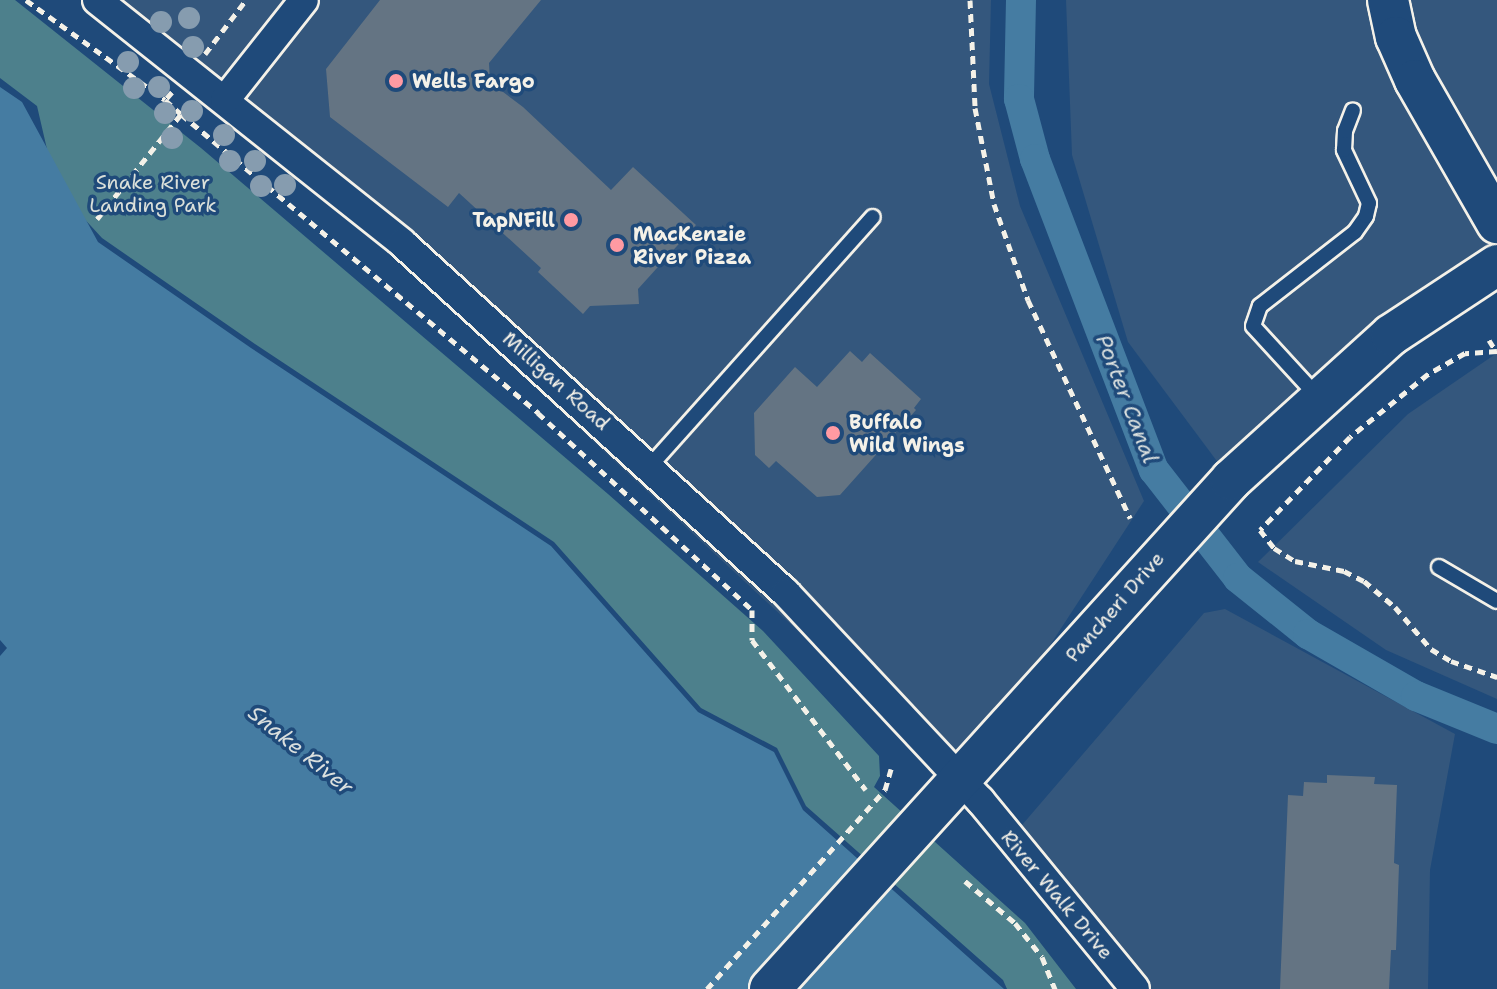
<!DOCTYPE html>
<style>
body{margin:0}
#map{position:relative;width:1497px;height:989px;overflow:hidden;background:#1f4a7a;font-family:"Shantell Sans",sans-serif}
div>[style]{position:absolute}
.built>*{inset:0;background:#34577d}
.green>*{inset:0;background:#4d808c}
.water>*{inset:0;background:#457ca2}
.canal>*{height:30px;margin:-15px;padding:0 15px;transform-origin:15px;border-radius:15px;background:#457ca2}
.building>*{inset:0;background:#647483}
.path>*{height:5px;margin-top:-2.5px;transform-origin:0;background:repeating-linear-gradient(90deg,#f4f1e8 0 8px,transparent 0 14px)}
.roads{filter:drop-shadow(2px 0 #f4f1e8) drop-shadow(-2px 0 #f4f1e8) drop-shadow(0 2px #f4f1e8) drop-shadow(0 -2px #f4f1e8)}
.lane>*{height:14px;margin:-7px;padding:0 7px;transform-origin:7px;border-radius:7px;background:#1f4a7a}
.street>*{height:28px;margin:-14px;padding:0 14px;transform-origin:14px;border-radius:14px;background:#1f4a7a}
.secondary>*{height:40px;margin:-20px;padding:0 20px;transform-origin:20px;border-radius:20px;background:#1f4a7a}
.trees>*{width:22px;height:22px;margin:-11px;border-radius:50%;background:#869caf}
.dots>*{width:22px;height:22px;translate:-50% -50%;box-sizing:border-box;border:4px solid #1f4a7a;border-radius:50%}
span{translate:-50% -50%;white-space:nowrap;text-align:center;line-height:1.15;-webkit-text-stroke:7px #1f4a7a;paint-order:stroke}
.poi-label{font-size:20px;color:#f4f1e8;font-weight:700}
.left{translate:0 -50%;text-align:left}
.right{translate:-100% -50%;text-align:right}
.park-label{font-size:20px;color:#dbe0da}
.street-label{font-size:20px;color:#f4f1e8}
.water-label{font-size:22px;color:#dadfde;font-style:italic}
</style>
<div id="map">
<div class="built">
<div style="clip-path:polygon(83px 0,991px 0,989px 84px,1020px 206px,1144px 501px,961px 782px,225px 100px)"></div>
<div style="clip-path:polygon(1066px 0,1497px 0,1497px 265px,1231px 480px,1128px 342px,1072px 155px)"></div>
<div style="clip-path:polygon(1497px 353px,1497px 699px,1386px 650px,1258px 562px,1408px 414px)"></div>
<div style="clip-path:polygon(1225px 609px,1455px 734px,1430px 870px,1428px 989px,1136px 989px,1010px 839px,1204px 613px)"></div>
</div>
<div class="green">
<div style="clip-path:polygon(0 0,15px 0,201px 148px,608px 494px,763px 631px,879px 756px,880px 776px,874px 787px,1025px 923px,1076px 989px,1007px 989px,1003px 980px,806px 806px,777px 748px,701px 708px,554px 542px,255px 344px,102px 238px,56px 188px,37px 106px,0 78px)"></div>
</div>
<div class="water">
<div style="clip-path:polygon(0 87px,22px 102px,98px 242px,251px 348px,551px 546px,698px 712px,774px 752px,803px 810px,1004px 989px,0 989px,0 656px,7px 648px,0 640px)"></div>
</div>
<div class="canal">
<div style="left:1021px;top:0;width:99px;rotate:91.2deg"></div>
<div style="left:1019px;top:99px;width:62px;rotate:75.1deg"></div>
<div style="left:1035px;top:159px;width:333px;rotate:69.1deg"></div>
<div style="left:1154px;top:470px;width:137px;rotate:52.1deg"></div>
<div style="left:1238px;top:578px;width:90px;rotate:38.7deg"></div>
<div style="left:1308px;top:634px;width:125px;rotate:29.9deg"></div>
<div style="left:1416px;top:696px;width:87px;rotate:22.2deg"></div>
</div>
<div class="building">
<div style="clip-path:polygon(380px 0,541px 0,489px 63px,490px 82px,523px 107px,611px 190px,633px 167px,696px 225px,638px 289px,639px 304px,590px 306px,583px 314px,538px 272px,541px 268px,459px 193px,448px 207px,330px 117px,326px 69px)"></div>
<div style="clip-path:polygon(850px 351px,862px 362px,870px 353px,921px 399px,914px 408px,916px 410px,840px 495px,817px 497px,776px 461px,769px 468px,755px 455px,754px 413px,795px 367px,817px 387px)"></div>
<div style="clip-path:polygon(1327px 775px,1375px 777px,1374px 784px,1397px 785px,1394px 863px,1399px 865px,1396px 950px,1391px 950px,1389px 989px,1280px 989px,1288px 795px,1303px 796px,1304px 782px,1327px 783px)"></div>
</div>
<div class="path">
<div style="left:26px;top:0;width:171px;rotate:35.7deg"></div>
<div style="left:970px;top:0;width:108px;rotate:87.3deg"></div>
<div style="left:975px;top:108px;width:98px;rotate:78.8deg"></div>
<div style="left:994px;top:204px;width:102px;rotate:70.5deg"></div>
<div style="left:1028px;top:300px;width:241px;rotate:64.9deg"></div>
<div style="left:205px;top:54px;width:68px;rotate:-52.8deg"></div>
<div style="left:172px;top:92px;width:11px;rotate:131deg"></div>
<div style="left:165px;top:100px;width:21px;rotate:41deg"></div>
<div style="left:181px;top:114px;width:466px;rotate:39.9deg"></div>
<div style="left:538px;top:413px;width:291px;rotate:42.6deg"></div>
<div style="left:752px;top:610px;width:30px;rotate:90deg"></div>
<div style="left:752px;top:640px;width:188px;rotate:52.8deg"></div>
<div style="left:97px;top:219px;width:134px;rotate:-51.3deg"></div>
<div style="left:1489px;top:340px;width:13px;rotate:58deg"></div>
<div style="left:1497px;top:351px;width:32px;rotate:176deg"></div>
<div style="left:1465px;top:353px;width:43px;rotate:150.4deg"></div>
<div style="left:1428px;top:374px;width:100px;rotate:141.1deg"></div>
<div style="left:1350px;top:437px;width:129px;rotate:134.1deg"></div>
<div style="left:1260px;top:530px;width:23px;rotate:52deg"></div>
<div style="left:1274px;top:548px;width:25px;rotate:32deg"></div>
<div style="left:1295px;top:561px;width:50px;rotate:11.5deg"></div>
<div style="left:1344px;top:571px;width:22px;rotate:27deg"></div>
<div style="left:1364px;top:581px;width:40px;rotate:40deg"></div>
<div style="left:1395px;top:607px;width:55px;rotate:49.4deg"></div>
<div style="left:1431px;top:649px;width:23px;rotate:31deg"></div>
<div style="left:1451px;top:661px;width:49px;rotate:19.2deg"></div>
<div style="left:965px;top:881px;width:65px;rotate:40deg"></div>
<div style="left:1015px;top:923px;width:43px;rotate:51.5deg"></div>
<div style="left:1042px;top:957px;width:35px;rotate:68deg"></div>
<div style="left:707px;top:989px;width:267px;rotate:-48.2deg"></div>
<div style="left:885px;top:790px;width:22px;rotate:-74deg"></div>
</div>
<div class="roads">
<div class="lane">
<div style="left:1318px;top:397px;width:96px;rotate:-132.5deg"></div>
<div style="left:1253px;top:326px;width:21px;rotate:-71deg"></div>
<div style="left:1260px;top:306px;width:120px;rotate:-37.9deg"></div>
<div style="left:1355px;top:232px;width:19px;rotate:-55deg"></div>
<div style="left:1366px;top:216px;width:13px;rotate:-77deg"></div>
<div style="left:1369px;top:203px;width:59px;rotate:-115.3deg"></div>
<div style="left:1344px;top:150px;width:19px;rotate:-87deg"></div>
<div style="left:1345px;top:131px;width:22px;rotate:-69deg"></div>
<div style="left:650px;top:466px;width:334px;rotate:-48.2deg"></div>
<div style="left:1439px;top:567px;width:67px;rotate:30.4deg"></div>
</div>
<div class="street">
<div style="left:97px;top:0;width:390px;rotate:38.5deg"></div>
<div style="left:402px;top:243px;width:520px;rotate:42.35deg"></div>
<div style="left:786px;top:593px;width:284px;rotate:46.9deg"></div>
<div style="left:980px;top:800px;width:244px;rotate:50.6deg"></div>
<div style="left:225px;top:100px;width:127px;rotate:-51.7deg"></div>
</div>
<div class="secondary">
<div style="left:1388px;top:0;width:38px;rotate:78deg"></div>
<div style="left:1396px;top:37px;width:47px;rotate:66.2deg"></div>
<div style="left:1415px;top:80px;width:165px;rotate:60.2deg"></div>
<div style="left:770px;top:989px;width:687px;rotate:-47.83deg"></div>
<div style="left:1231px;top:480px;width:216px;rotate:-42.2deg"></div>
<div style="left:1391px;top:335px;width:127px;rotate:-33.4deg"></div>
</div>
</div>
<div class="trees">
<div style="left:189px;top:18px"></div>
<div style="left:161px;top:22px"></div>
<div style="left:193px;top:47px"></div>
<div style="left:128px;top:62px"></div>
<div style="left:159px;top:87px"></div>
<div style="left:134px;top:88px"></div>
<div style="left:192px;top:111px"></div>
<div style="left:165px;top:113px"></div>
<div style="left:224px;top:135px"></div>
<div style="left:172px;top:138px"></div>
<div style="left:230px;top:161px"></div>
<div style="left:255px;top:161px"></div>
<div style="left:285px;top:185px"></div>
<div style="left:261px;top:186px"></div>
</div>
<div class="dots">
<div style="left:396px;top:81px;background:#ff9aa2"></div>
<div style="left:571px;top:220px;background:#ff9aa2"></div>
<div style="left:617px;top:245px;background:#ff9aa2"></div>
<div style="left:833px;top:433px;background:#ff9aa2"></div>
</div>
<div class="poi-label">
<span class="left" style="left:412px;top:81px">Wells Fargo</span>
<span class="right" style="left:555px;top:220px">TapNFill</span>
<span class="left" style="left:633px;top:246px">MacKenzie<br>River Pizza</span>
<span class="left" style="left:849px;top:434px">Buffalo<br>Wild Wings</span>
</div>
<div class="park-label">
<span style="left:153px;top:194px">Snake River<br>Landing Park</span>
</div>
<div class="street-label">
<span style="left:556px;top:381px;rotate:42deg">Milligan Road</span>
<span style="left:1115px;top:607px;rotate:-49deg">Pancheri Drive</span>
<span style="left:1057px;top:895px;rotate:50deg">River Walk Drive</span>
</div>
<div class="water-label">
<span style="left:1127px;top:399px;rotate:69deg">Porter Canal</span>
<span style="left:301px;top:750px;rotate:39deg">Snake River</span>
</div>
</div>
